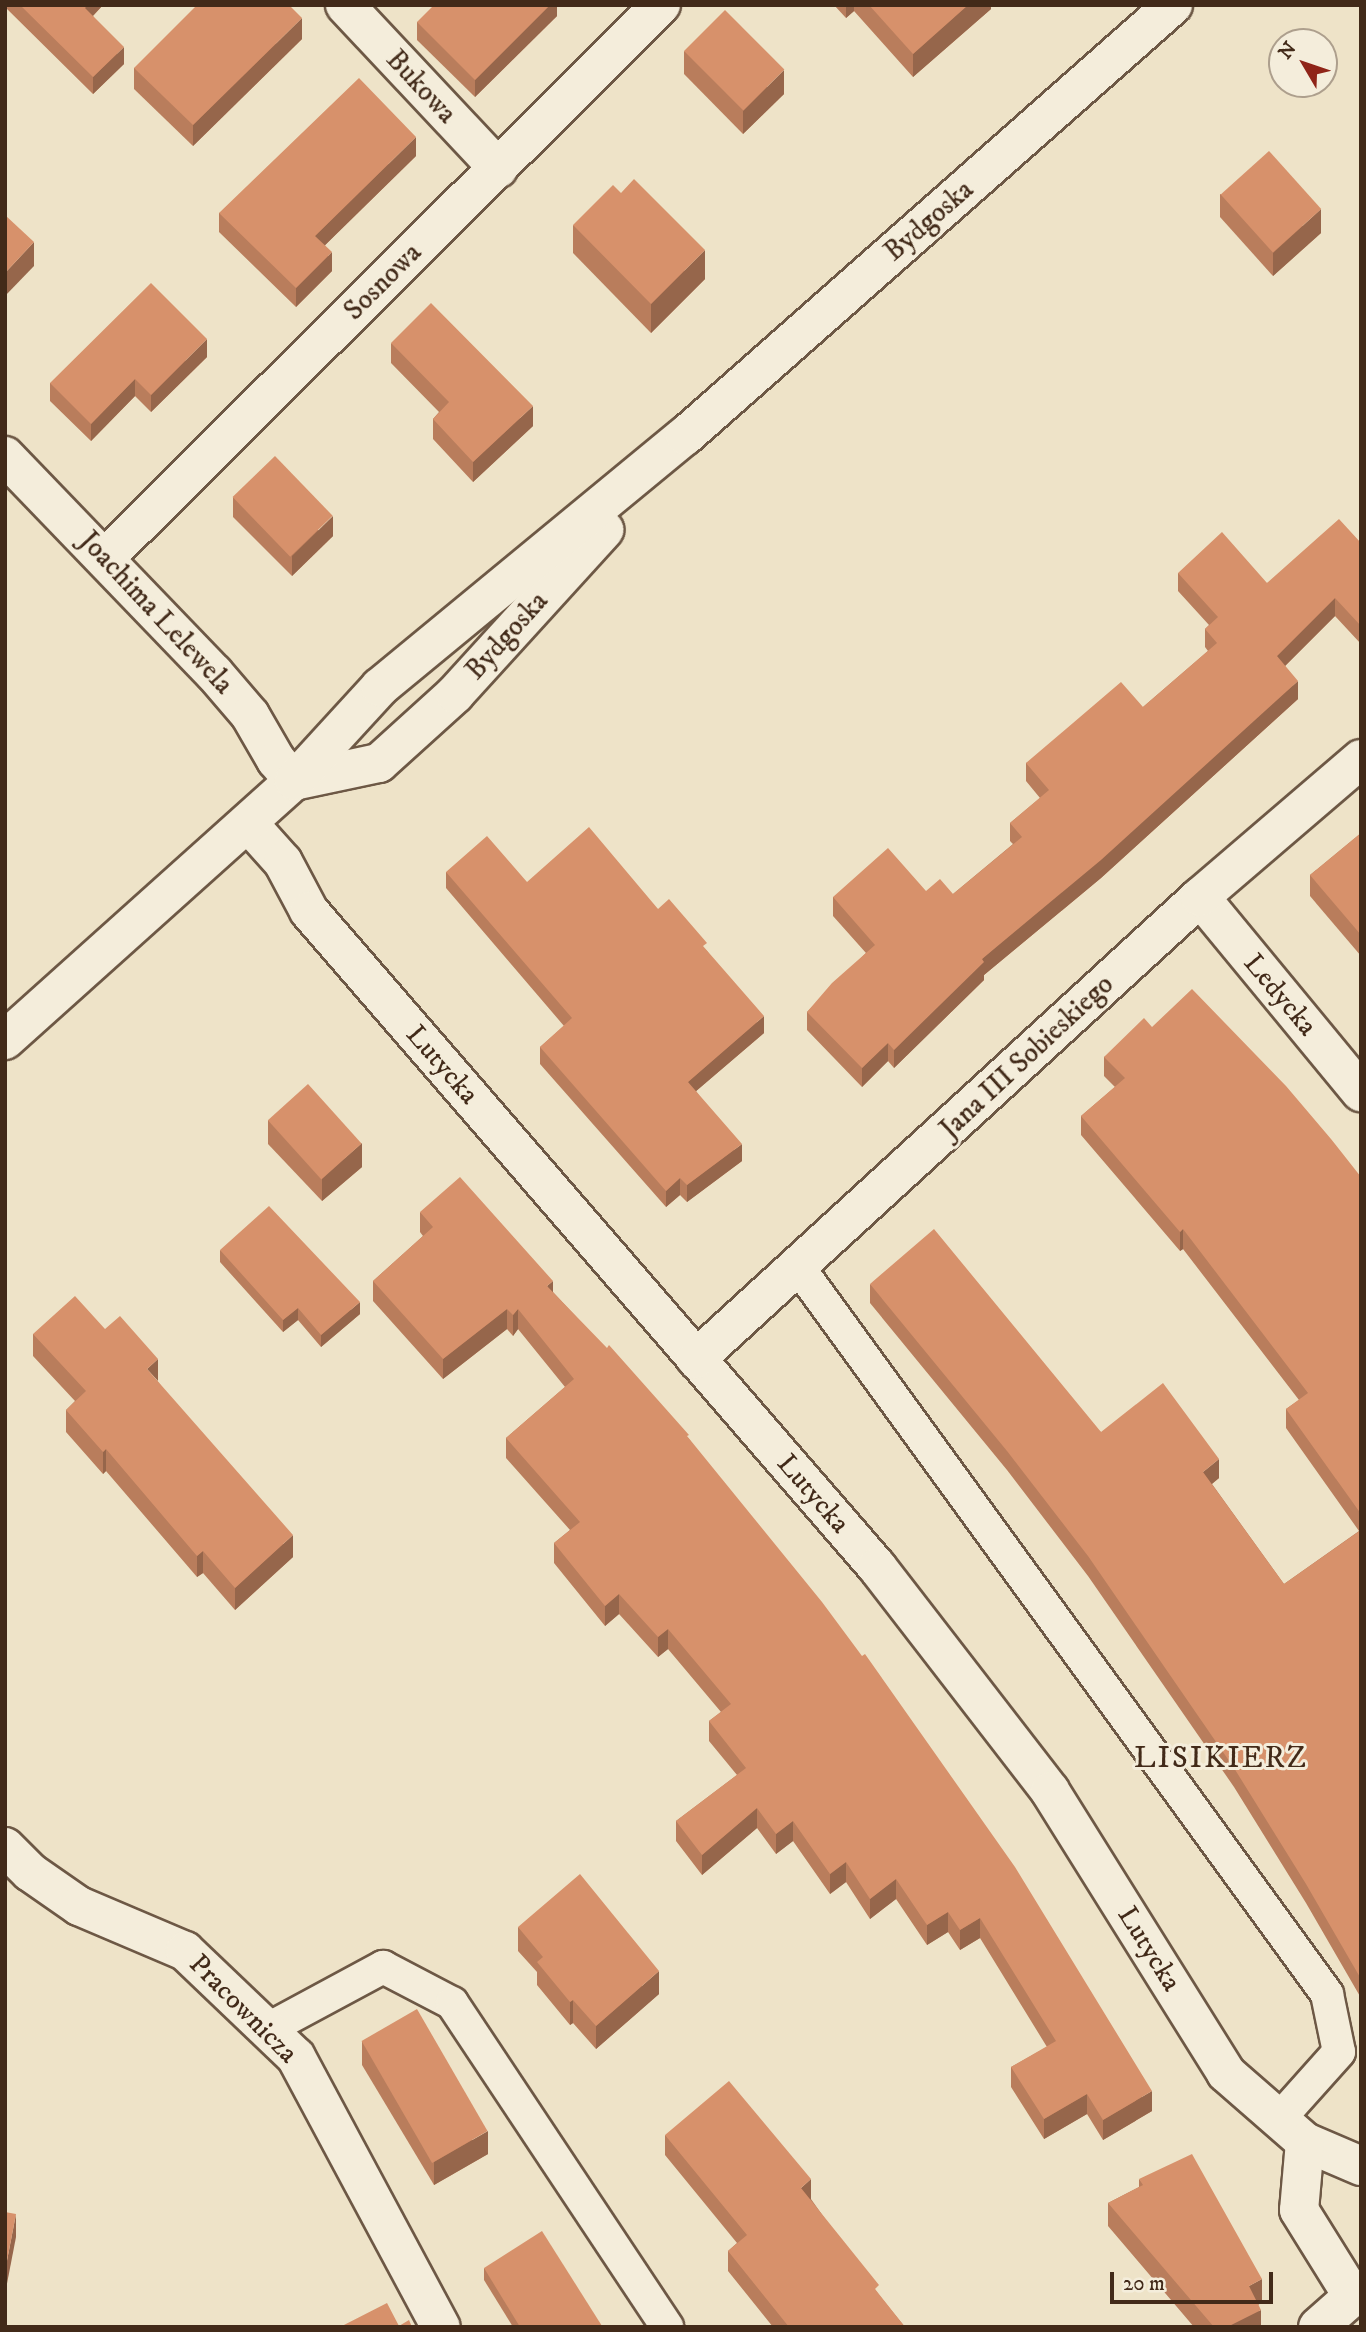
<!DOCTYPE html>
<style>
body{margin:0}
#map{position:relative;width:1366px;height:2332px;overflow:hidden;background:#eee3c8;font-family:"IM FELL DW Pica",serif}
div>[style]{position:absolute}
.roads{filter:drop-shadow(2px 0 #6d5845) drop-shadow(-2px 0 #6d5845) drop-shadow(0 2px #6d5845) drop-shadow(0 -2px #6d5845)}
.lane>*{height:32px;margin:-16px;padding:0 16px;transform-origin:16px;border-radius:16px;background:#f4eddb}
.street>*{height:38px;margin:-19px;padding:0 19px;transform-origin:19px;border-radius:19px;background:#f4eddb}
.secondary>*{height:38px;margin:-19px;padding:0 19px;transform-origin:19px;border-radius:19px;background:#f4eddb}
.wall>*{inset:0;background:#b97d5c}
.shaded-wall>*{inset:0;background:#96664b}
.building>*{inset:0;background:#d7916b;transform-origin:0 0}
span{translate:-50% -50%;white-space:nowrap;text-align:center;line-height:1.15;-webkit-text-stroke:6px #f4eddb;paint-order:stroke}
.street-label{font-size:28px;color:#422a19}
.neighbourhood-label{font-size:30px;color:#422a19;letter-spacing:2px}
.frame{position:absolute;inset:0;border:7px solid #422a19;pointer-events:none}
.north{position:absolute;left:1268px;top:28px;width:70px;height:70px;box-sizing:border-box;background:#f4eddb;border:2px solid #ad9f8d;border-radius:50%;rotate:309deg;font-size:19px;font-weight:700;line-height:28px;text-align:center;color:#422a19}
.north::after{content:'';display:block;margin:auto;width:24px;height:32px;background:#8f2418;clip-path:polygon(50% 0,100% 100%,50% 72%,0 100%)}
.scale{position:absolute;left:1110px;top:2272px;width:163px;height:32px;box-sizing:border-box;border:4px solid #422a19;border-top:0;padding-left:9px;font-size:21px;line-height:24px;white-space:nowrap;color:#422a19;-webkit-text-stroke:5px #f4eddb;paint-order:stroke}
</style>
<div id="map">
<div class="roads">
<div class="lane">
<div style="left:799px;top:1268px;width:898px;rotate:53.97deg"></div>
<div style="left:1327px;top:1994px;width:59px;rotate:78.3deg"></div>
<div style="left:1339px;top:2052px;width:90px;rotate:131.8deg"></div>
<div style="left:268px;top:2029px;width:131px;rotate:-28.3deg"></div>
<div style="left:383px;top:1967px;width:78px;rotate:27.6deg"></div>
<div style="left:452px;top:2003px;width:389px;rotate:56.4deg"></div>
</div>
<div class="street">
<div style="left:345px;top:5px;width:224px;rotate:46.8deg"></div>
<div style="left:5px;top:456px;width:301px;rotate:46.1deg"></div>
<div style="left:214px;top:673px;width:55px;rotate:49.4deg"></div>
<div style="left:250px;top:715px;width:52px;rotate:60deg"></div>
<div style="left:276px;top:760px;width:28px;rotate:49deg"></div>
<div style="left:105px;top:558px;width:784px;rotate:-44.85deg"></div>
<div style="left:248px;top:823px;width:52px;rotate:48.1deg"></div>
<div style="left:283px;top:862px;width:55px;rotate:62deg"></div>
<div style="left:309px;top:911px;width:868px;rotate:49.11deg"></div>
<div style="left:877px;top:1567px;width:283px;rotate:52.3deg"></div>
<div style="left:1050px;top:1791px;width:332px;rotate:58deg"></div>
<div style="left:1226px;top:2073px;width:105px;rotate:41.1deg"></div>
<div style="left:1305px;top:2142px;width:61px;rotate:23.2deg"></div>
<div style="left:1200px;top:897px;width:253px;rotate:50.5deg"></div>
<div style="left:696px;top:1359px;width:684px;rotate:-42.51deg"></div>
<div style="left:1200px;top:897px;width:212px;rotate:-40.6deg"></div>
<div style="left:5px;top:1847px;width:35px;rotate:45deg"></div>
<div style="left:30px;top:1872px;width:60px;rotate:34.8deg"></div>
<div style="left:79px;top:1906px;width:115px;rotate:23deg"></div>
<div style="left:185px;top:1951px;width:153px;rotate:43.7deg"></div>
<div style="left:296px;top:2057px;width:306px;rotate:61.8deg"></div>
<div style="left:1305px;top:2142px;width:68px;rotate:95deg"></div>
<div style="left:1299px;top:2210px;width:100px;rotate:58.1deg"></div>
<div style="left:1318px;top:2327px;width:57px;rotate:-41.5deg"></div>
</div>
<div class="secondary">
<div style="left:294px;top:781px;width:87px;rotate:-12deg"></div>
<div style="left:379px;top:763px;width:103px;rotate:-42.2deg"></div>
<div style="left:455px;top:694px;width:222px;rotate:-47.7deg"></div>
<div style="left:5px;top:1040px;width:388px;rotate:-41.9deg"></div>
<div style="left:294px;top:781px;width:127px;rotate:-47.5deg"></div>
<div style="left:380px;top:687px;width:395px;rotate:-39.5deg"></div>
<div style="left:685px;top:436px;width:651px;rotate:-41.45deg"></div>
</div>
</div>
<div class="wall">
<div style="clip-path:polygon(5px 5px,103px 5px,93px 16px,124px 64px,93px 94px,5px 7px)"></div>
<div style="clip-path:polygon(557px 5px,557px 16px,475px 97px,417px 40px,417px 22px)"></div>
<div style="clip-path:polygon(834px 5px,991px 5px,991px 9px,913px 77px,854px 11px,846px 18px)"></div>
<div style="clip-path:polygon(302px 39px,193px 146px,134px 89px,134px 68px)"></div>
<div style="clip-path:polygon(684px 51px,784px 94px,743px 134px,684px 74px)"></div>
<div style="clip-path:polygon(416px 156px,325px 245px,332px 271px,296px 307px,219px 232px,219px 213px)"></div>
<div style="clip-path:polygon(1220px 194px,1321px 233px,1273px 276px,1220px 217px)"></div>
<div style="clip-path:polygon(573px 225px,705px 279px,651px 333px,573px 253px)"></div>
<div style="clip-path:polygon(391px 343px,533px 426px,473px 482px,433px 439px,433px 419px,439px 412px,391px 363px)"></div>
<div style="clip-path:polygon(207px 357px,151px 412px,135px 396px,91px 441px,50px 401px,50px 383px)"></div>
<div style="clip-path:polygon(233px 497px,333px 536px,292px 576px,233px 517px)"></div>
<div style="clip-path:polygon(1361px 543px,1361px 644px,1335px 616px,1285px 666px,1298px 699px,1101px 878px,984px 975px,984px 980px,894px 1068px,888px 1061px,862px 1087px,807px 1030px,807px 1012px,866px 953px,833px 916px,833px 897px,926px 891px,953px 894px,1013px 844px,1010px 841px,1010px 823px,1040px 798px,1026px 781px,1026px 763px,1143px 707px,1208px 651px,1205px 647px,1205px 629px,1209px 625px,1178px 591px,1178px 573px,1267px 583px)"></div>
<div style="clip-path:polygon(1361px 833px,1361px 956px,1310px 896px,1310px 875px)"></div>
<div style="clip-path:polygon(446px 872px,527px 882px,658px 909px,707px 951px,764px 1033px,696px 1091px,742px 1161px,687px 1202px,680px 1195px,666px 1207px,540px 1064px,540px 1047px,564px 1026px,446px 888px)"></div>
<div style="clip-path:polygon(1152px 1027px,1361px 1177px,1361px 1998px,1306px 1903px,1234px 1787px,1088px 1576px,1007px 1470px,870px 1303px,870px 1284px,1101px 1432px,1219px 1478px,1212px 1484px,1284px 1584px,1359px 1531px,1286px 1428px,1286px 1409px,1299px 1400px,1183px 1249px,1180px 1251px,1081px 1135px,1081px 1116px,1115px 1087px,1104px 1076px,1104px 1057px)"></div>
<div style="clip-path:polygon(268px 1120px,362px 1167px,322px 1201px,268px 1144px)"></div>
<div style="clip-path:polygon(420px 1212px,553px 1292px,689px 1439px,1152px 2111px,1103px 2140px,1087px 2114px,1044px 2139px,1011px 2087px,1011px 2067px,1047px 2047px,980px 1938px,960px 1950px,948px 1932px,927px 1945px,896px 1899px,870px 1919px,846px 1882px,830px 1894px,793px 1841px,776px 1854px,757px 1828px,702px 1875px,676px 1841px,676px 1821px,737px 1775px,709px 1741px,709px 1721px,721px 1712px,668px 1649px,658px 1657px,619px 1614px,605px 1626px,554px 1563px,554px 1543px,570px 1530px,506px 1458px,506px 1438px,565px 1387px,518px 1329px,513px 1336px,507px 1329px,443px 1379px,373px 1301px,373px 1281px,423px 1236px,420px 1232px)"></div>
<div style="clip-path:polygon(220px 1250px,360px 1314px,321px 1347px,298px 1320px,283px 1332px,220px 1262px)"></div>
<div style="clip-path:polygon(105px 1329px,158px 1382px,293px 1557px,235px 1610px,203px 1573px,197px 1577px,106px 1471px,103px 1474px,66px 1432px,66px 1410px,75px 1401px,33px 1356px,33px 1334px)"></div>
<div style="clip-path:polygon(518px 1927px,659px 1994px,596px 2049px,573px 2023px,570px 2025px,537px 1985px,537px 1972px,518px 1951px)"></div>
<div style="clip-path:polygon(362px 2041px,488px 2154px,434px 2185px,362px 2065px)"></div>
<div style="clip-path:polygon(665px 2135px,811px 2199px,879px 2295px,905px 2327px,773px 2327px,728px 2271px,728px 2251px,737px 2243px,665px 2155px)"></div>
<div style="clip-path:polygon(1139px 2179px,1262px 2302px,1258px 2305px,1261px 2327px,1194px 2327px,1108px 2226px,1108px 2203px,1139px 2187px)"></div>
<div style="clip-path:polygon(484px 2268px,602px 2327px,513px 2327px,484px 2280px)"></div>
</div>
<div class="shaded-wall">
<div style="clip-path:polygon(87px 5px,103px 5px,85px 24px,85px 8px)"></div>
<div style="clip-path:polygon(550px 5px,557px 5px,557px 16px,475px 97px,475px 80px)"></div>
<div style="clip-path:polygon(846px 5px,854px 5px,854px 11px,846px 18px)"></div>
<div style="clip-path:polygon(968px 5px,991px 5px,991px 9px,913px 77px,913px 54px)"></div>
<div style="clip-path:polygon(302px 18px,302px 39px,193px 146px,193px 125px)"></div>
<div style="clip-path:polygon(124px 47px,124px 64px,93px 94px,93px 77px)"></div>
<div style="clip-path:polygon(784px 70px,784px 94px,743px 134px,743px 111px)"></div>
<div style="clip-path:polygon(416px 137px,416px 156px,315px 255px,315px 236px)"></div>
<div style="clip-path:polygon(1321px 209px,1321px 233px,1273px 276px,1273px 253px)"></div>
<div style="clip-path:polygon(34px 242px,34px 266px,5px 296px,5px 273px)"></div>
<div style="clip-path:polygon(705px 250px,705px 279px,651px 333px,651px 304px)"></div>
<div style="clip-path:polygon(332px 252px,332px 271px,296px 307px,296px 288px)"></div>
<div style="clip-path:polygon(207px 339px,207px 357px,151px 412px,151px 395px)"></div>
<div style="clip-path:polygon(135px 379px,135px 396px,91px 441px,91px 424px)"></div>
<div style="clip-path:polygon(533px 406px,533px 426px,473px 482px,473px 462px)"></div>
<div style="clip-path:polygon(333px 516px,333px 536px,292px 576px,292px 556px)"></div>
<div style="clip-path:polygon(1335px 598px,1335px 616px,1277px 674px,1277px 656px)"></div>
<div style="clip-path:polygon(1298px 681px,1298px 699px,1101px 878px,984px 975px,984px 980px,894px 1068px,894px 1050px,982px 959px)"></div>
<div style="clip-path:polygon(764px 1016px,764px 1033px,688px 1098px,688px 1082px)"></div>
<div style="clip-path:polygon(888px 1043px,888px 1061px,862px 1087px,862px 1068px)"></div>
<div style="clip-path:polygon(362px 1143px,362px 1167px,322px 1201px,322px 1178px)"></div>
<div style="clip-path:polygon(742px 1144px,742px 1161px,687px 1202px,687px 1185px)"></div>
<div style="clip-path:polygon(680px 1178px,680px 1195px,666px 1207px,666px 1191px)"></div>
<div style="clip-path:polygon(1183px 1229px,1183px 1249px,1180px 1251px,1180px 1232px)"></div>
<div style="clip-path:polygon(553px 1281px,553px 1301px,547px 1286px)"></div>
<div style="clip-path:polygon(360px 1302px,360px 1314px,321px 1347px,321px 1335px)"></div>
<div style="clip-path:polygon(298px 1308px,298px 1320px,283px 1332px,283px 1320px)"></div>
<div style="clip-path:polygon(507px 1309px,507px 1329px,443px 1379px,443px 1359px)"></div>
<div style="clip-path:polygon(518px 1309px,518px 1329px,513px 1336px,513px 1315px)"></div>
<div style="clip-path:polygon(158px 1359px,158px 1381px,147px 1369px)"></div>
<div style="clip-path:polygon(106px 1449px,106px 1471px,103px 1474px,103px 1452px)"></div>
<div style="clip-path:polygon(1219px 1459px,1219px 1478px,1203px 1491px,1203px 1472px)"></div>
<div style="clip-path:polygon(293px 1535px,293px 1557px,235px 1610px,235px 1588px)"></div>
<div style="clip-path:polygon(203px 1551px,203px 1573px,197px 1577px,197px 1556px)"></div>
<div style="clip-path:polygon(619px 1594px,619px 1614px,605px 1626px,605px 1606px)"></div>
<div style="clip-path:polygon(668px 1629px,668px 1649px,658px 1657px,658px 1637px)"></div>
<div style="clip-path:polygon(757px 1808px,757px 1828px,702px 1875px,702px 1855px)"></div>
<div style="clip-path:polygon(793px 1821px,793px 1841px,776px 1854px,776px 1834px)"></div>
<div style="clip-path:polygon(846px 1862px,846px 1882px,830px 1894px,830px 1874px)"></div>
<div style="clip-path:polygon(896px 1879px,896px 1899px,870px 1919px,870px 1899px)"></div>
<div style="clip-path:polygon(948px 1912px,948px 1932px,927px 1945px,927px 1925px)"></div>
<div style="clip-path:polygon(980px 1918px,980px 1938px,960px 1950px,960px 1930px)"></div>
<div style="clip-path:polygon(659px 1971px,659px 1994px,596px 2049px,596px 2026px)"></div>
<div style="clip-path:polygon(573px 2000px,573px 2023px,570px 2025px,570px 2002px)"></div>
<div style="clip-path:polygon(1152px 2091px,1152px 2111px,1103px 2140px,1103px 2120px)"></div>
<div style="clip-path:polygon(1087px 2094px,1087px 2114px,1044px 2139px,1044px 2119px)"></div>
<div style="clip-path:polygon(488px 2131px,488px 2154px,434px 2185px,434px 2162px)"></div>
<div style="clip-path:polygon(811px 2179px,811px 2199px,801px 2208px,801px 2188px)"></div>
<div style="clip-path:polygon(16px 2214px,16px 2237px,5px 2294px,5px 2271px)"></div>
<div style="clip-path:polygon(1262px 2279px,1262px 2302px,1249px 2309px,1249px 2286px)"></div>
<div style="clip-path:polygon(1261px 2310px,1261px 2327px,1227px 2327px)"></div>
</div>
<div class="building">
<div style="clip-path:polygon(20px 5px,87px 5px,85px 8px,124px 47px,93px 77px)"></div>
<div style="clip-path:polygon(197px 5px,289px 5px,302px 18px,193px 125px,134px 68px)"></div>
<div style="clip-path:polygon(434px 5px,550px 5px,475px 80px,417px 22px)"></div>
<div style="clip-path:polygon(869px 5px,968px 5px,913px 54px)"></div>
<div style="left:725px;top:10px;width:84px;height:58px;rotate:45deg"></div>
<div style="clip-path:polygon(359px 78px,416px 137px,315px 236px,332px 252px,296px 288px,219px 213px)"></div>
<div style="left:1269px;top:151px;width:78px;height:65px;rotate:48deg"></div>
<div style="clip-path:polygon(634px 179px,705px 250px,651px 304px,573px 225px,613px 185px,621px 193px)"></div>
<div style="clip-path:polygon(5px 215px,34px 242px,5px 273px)"></div>
<div style="clip-path:polygon(151px 283px,207px 339px,151px 395px,135px 379px,91px 424px,50px 383px)"></div>
<div style="clip-path:polygon(431px 303px,533px 406px,473px 462px,433px 419px,449px 402px,391px 343px)"></div>
<div style="left:275px;top:456px;width:83px;height:59px;rotate:46deg"></div>
<div style="clip-path:polygon(1339px 519px,1361px 543px,1361px 626px,1335px 598px,1277px 656px,1298px 681px,1101px 860px,982px 959px,984px 962px,894px 1050px,888px 1043px,862px 1068px,807px 1012px,832px 983px,875px 945px,833px 897px,888px 848px,926px 891px,940px 879px,953px 894px,1022px 837px,1010px 823px,1049px 790px,1026px 763px,1121px 682px,1143px 707px,1217px 643px,1205px 629px,1218px 617px,1178px 573px,1222px 532px,1267px 583px)"></div>
<div style="clip-path:polygon(589px 827px,658px 909px,669px 899px,707px 943px,703px 946px,764px 1016px,688px 1082px,742px 1144px,687px 1185px,680px 1178px,666px 1191px,540px 1047px,572px 1018px,446px 872px,487px 836px,527px 882px)"></div>
<div style="clip-path:polygon(1361px 833px,1361px 935px,1310px 875px)"></div>
<div style="clip-path:polygon(1192px 989px,1286px 1086px,1331px 1139px,1361px 1177px,1361px 1514px,1286px 1409px,1308px 1393px,1183px 1229px,1180px 1232px,1081px 1116px,1125px 1078px,1104px 1057px,1144px 1018px,1152px 1027px)"></div>
<div style="left:308px;top:1084px;width:80px;height:54px;rotate:48deg"></div>
<div style="clip-path:polygon(460px 1177px,553px 1281px,547px 1286px,607px 1348px,609px 1345px,689px 1435px,687px 1436px,822px 1602px,862px 1656px,865px 1654px,1015px 1867px,1152px 2091px,1103px 2120px,1087px 2094px,1044px 2119px,1011px 2067px,1056px 2041px,980px 1918px,960px 1930px,948px 1912px,927px 1925px,896px 1879px,870px 1899px,846px 1862px,830px 1874px,793px 1821px,776px 1834px,757px 1808px,702px 1855px,676px 1821px,746px 1768px,709px 1721px,731px 1704px,668px 1629px,658px 1637px,619px 1594px,605px 1606px,554px 1543px,580px 1522px,506px 1438px,574px 1379px,518px 1309px,513px 1315px,507px 1309px,443px 1359px,373px 1281px,433px 1227px,420px 1212px)"></div>
<div style="clip-path:polygon(269px 1206px,360px 1302px,321px 1335px,298px 1308px,283px 1320px,220px 1250px)"></div>
<div style="clip-path:polygon(934px 1229px,1101px 1432px,1163px 1383px,1219px 1459px,1203px 1472px,1284px 1584px,1361px 1530px,1361px 1979px,1306px 1884px,1234px 1768px,1088px 1556px,1007px 1451px,870px 1284px)"></div>
<div style="clip-path:polygon(75px 1296px,105px 1329px,120px 1316px,158px 1359px,147px 1369px,293px 1535px,235px 1588px,203px 1551px,197px 1556px,106px 1449px,103px 1452px,66px 1410px,86px 1391px,33px 1334px)"></div>
<div style="clip-path:polygon(580px 1874px,659px 1971px,596px 2026px,573px 2000px,570px 2002px,537px 1962px,543px 1957px,518px 1927px)"></div>
<div style="left:417px;top:2009px;width:141px;height:64px;rotate:60deg"></div>
<div style="clip-path:polygon(729px 2081px,811px 2179px,801px 2188px,879px 2285px,875px 2289px,905px 2327px,789px 2327px,728px 2251px,747px 2235px,665px 2135px)"></div>
<div style="clip-path:polygon(1192px 2154px,1262px 2279px,1249px 2286px,1261px 2310px,1227px 2327px,1214px 2327px,1108px 2203px,1143px 2185px,1139px 2179px)"></div>
<div style="clip-path:polygon(5px 2212px,16px 2214px,5px 2271px)"></div>
<div style="clip-path:polygon(542px 2231px,602px 2326px,600px 2327px,520px 2327px,484px 2268px)"></div>
<div style="clip-path:polygon(387px 2303px,399px 2326px,409px 2320px,412px 2327px,340px 2327px)"></div>
</div>
<div class="street-label">
<span style="left:421px;top:87px;rotate:47deg">Bukowa</span>
<span style="left:929px;top:221px;rotate:-41deg">Bydgoska</span>
<span style="left:383px;top:282px;rotate:-45deg">Sosnowa</span>
<span style="left:156px;top:613px;rotate:47deg">Joachima Lelewela</span>
<span style="left:507px;top:636px;rotate:-48deg">Bydgoska</span>
<span style="left:1280px;top:995px;rotate:50deg">Ledycka</span>
<span style="left:1027px;top:1057px;rotate:-43deg">Jana III Sobieskiego</span>
<span style="left:442px;top:1065px;rotate:49deg">Lutycka</span>
<span style="left:813px;top:1494px;rotate:49deg">Lutycka</span>
<span style="left:1149px;top:1949px;rotate:58deg">Lutycka</span>
<span style="left:243px;top:2009px;rotate:45deg">Pracownicza</span>
</div>
<div class="neighbourhood-label">
<span style="left:1221px;top:1759px">LISIKIERZ</span>
</div>
<div class="frame"></div>
<div class="north">N</div>
<div class="scale">20 m</div>
</div>
